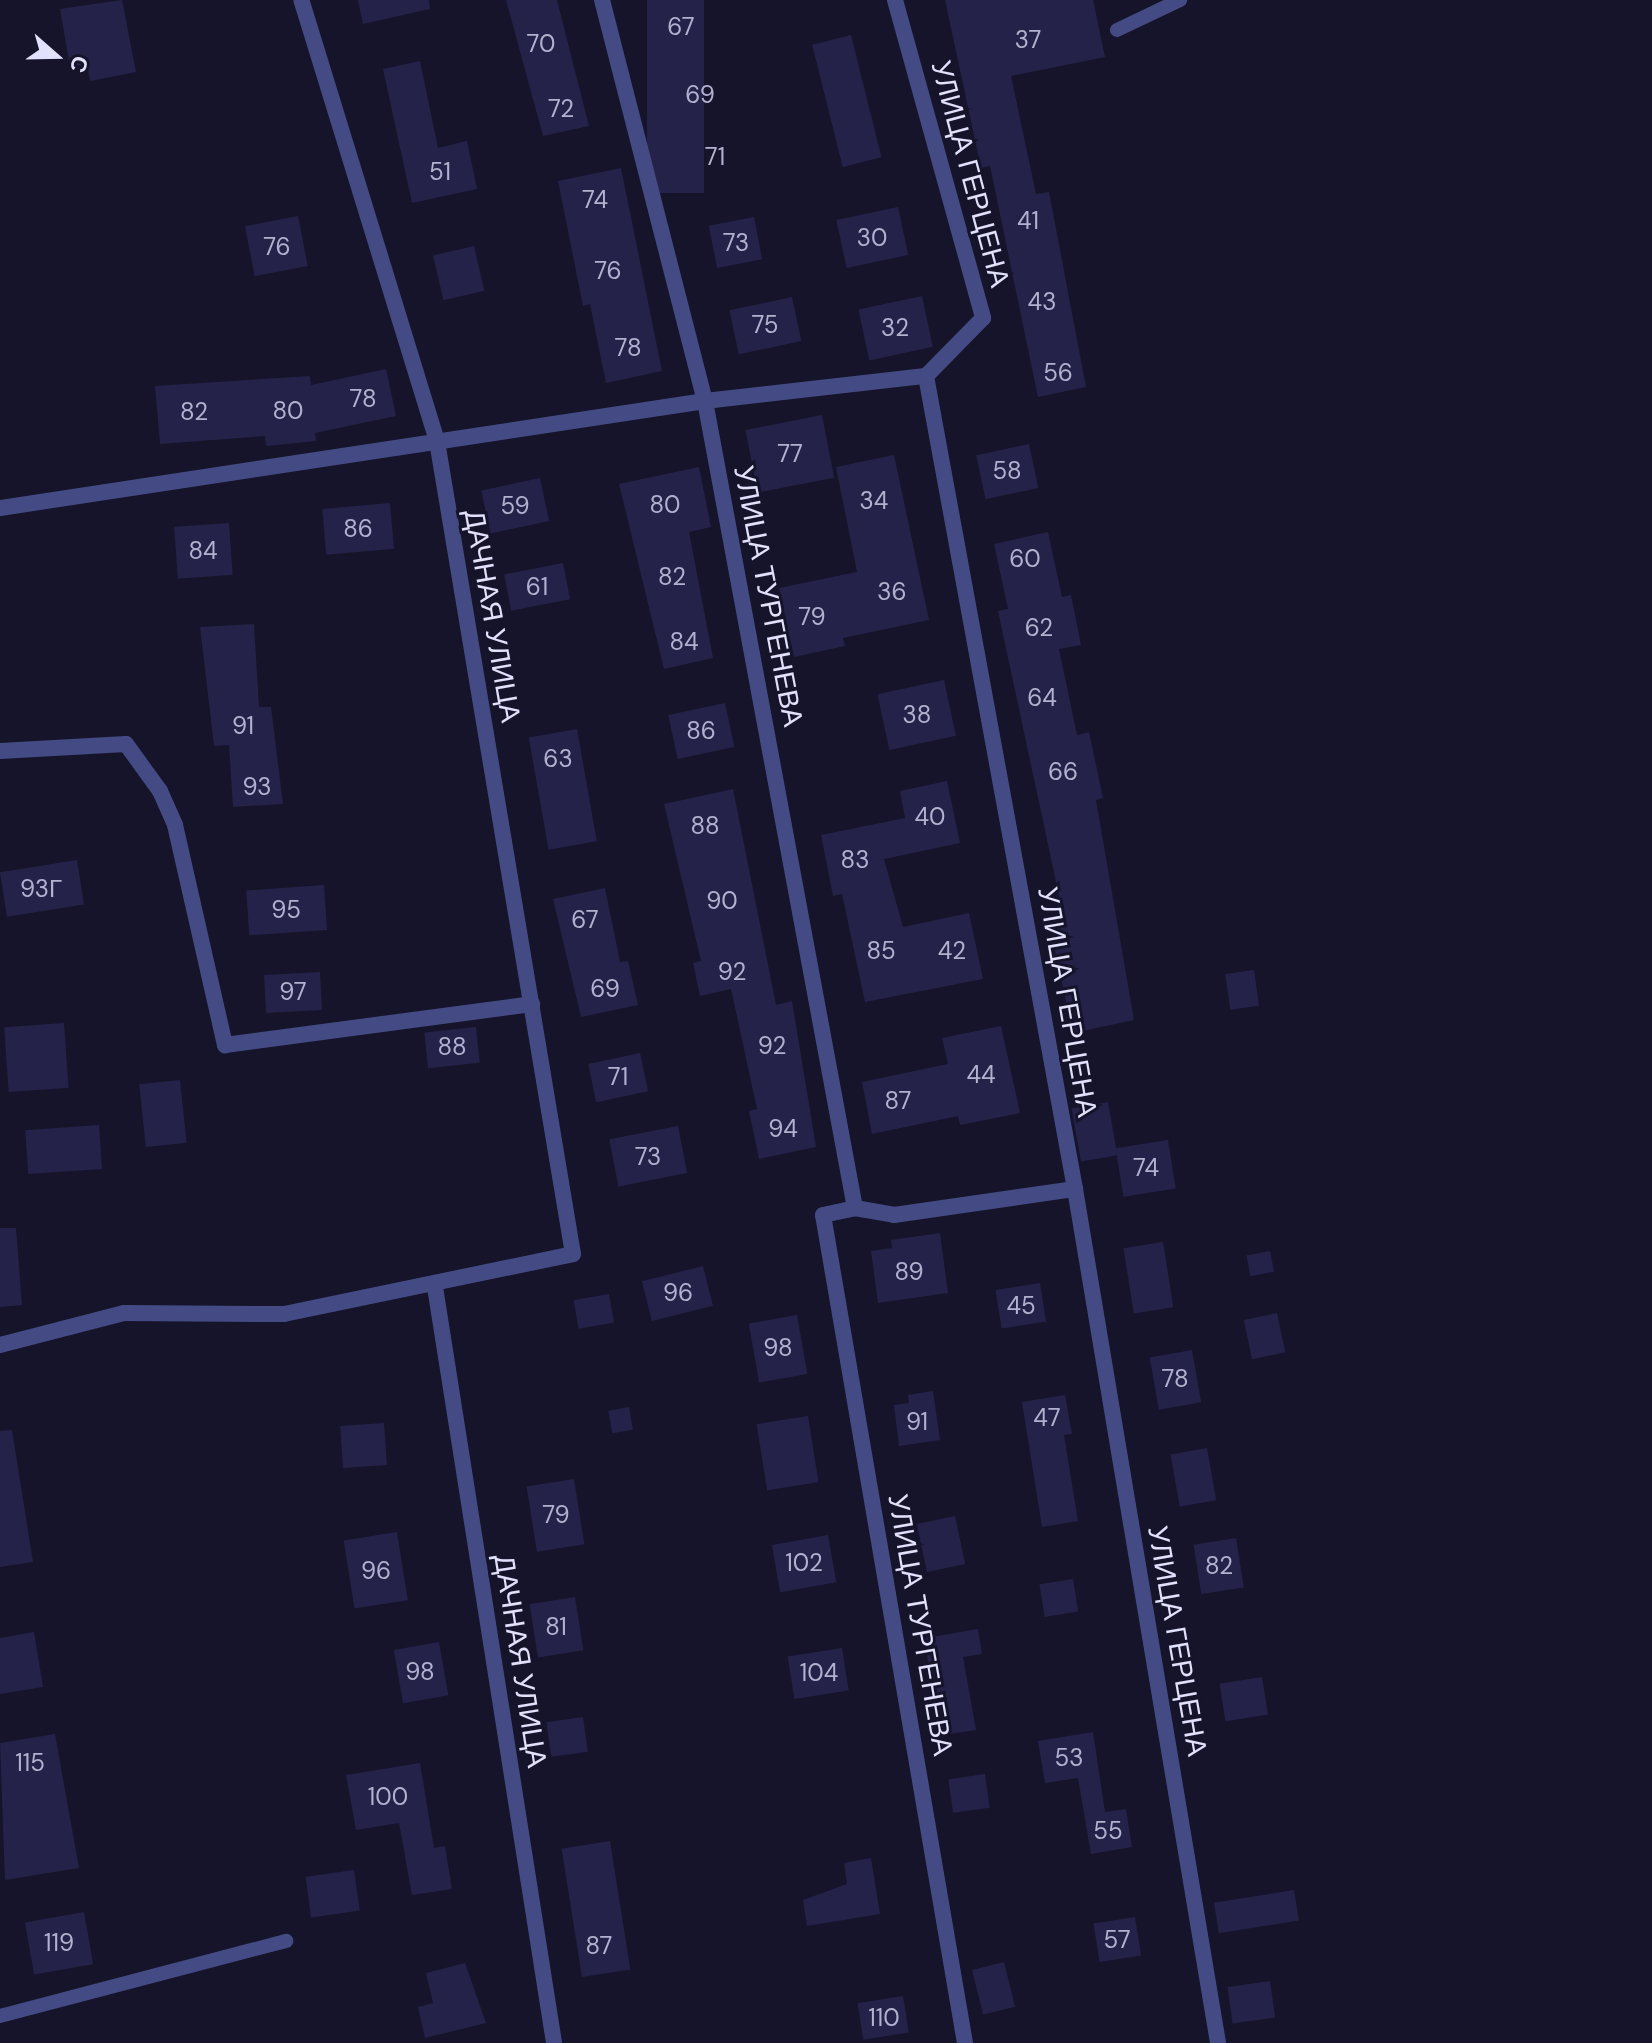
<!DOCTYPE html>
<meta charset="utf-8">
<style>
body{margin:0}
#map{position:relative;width:1652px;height:2043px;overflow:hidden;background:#15142a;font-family:"DM Sans",sans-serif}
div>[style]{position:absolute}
.building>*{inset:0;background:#252249;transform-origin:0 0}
.lane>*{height:14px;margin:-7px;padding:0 7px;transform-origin:7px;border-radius:7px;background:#444b84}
.street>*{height:16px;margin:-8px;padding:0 8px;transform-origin:8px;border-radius:8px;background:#444b84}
span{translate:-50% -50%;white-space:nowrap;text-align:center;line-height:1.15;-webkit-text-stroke:6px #15142a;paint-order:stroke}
.number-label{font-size:24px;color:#b2b1cf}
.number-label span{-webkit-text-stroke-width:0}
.street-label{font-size:28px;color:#e1e1fc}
.north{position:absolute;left:16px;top:16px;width:80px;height:80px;-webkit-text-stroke:6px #15142a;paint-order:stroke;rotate:110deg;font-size:22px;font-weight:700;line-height:32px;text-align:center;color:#e1e1fc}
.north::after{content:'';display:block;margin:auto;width:28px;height:36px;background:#e1e1fc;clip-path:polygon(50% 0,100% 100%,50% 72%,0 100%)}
</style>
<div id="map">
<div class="building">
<div style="clip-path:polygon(122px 0,136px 72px,90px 81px,87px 64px,70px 67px,60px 9px)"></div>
<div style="clip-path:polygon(358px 0,429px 0,430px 9px,363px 24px)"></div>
<div style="clip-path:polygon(506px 0,557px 0,589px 126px,543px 136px)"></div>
<div style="left:647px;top:0;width:57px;height:193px"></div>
<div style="clip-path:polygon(945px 0,1093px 0,1105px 57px,1011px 76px,1036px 194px,1049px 192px,1086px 387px,1038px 397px,990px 166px,981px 168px)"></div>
<div style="left:851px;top:35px;width:126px;height:40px;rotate:76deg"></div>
<div style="clip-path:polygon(420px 61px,438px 148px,467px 141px,477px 189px,412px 203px,383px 69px)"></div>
<div style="clip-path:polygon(621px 168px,662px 371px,606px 383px,590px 304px,583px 306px,558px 181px)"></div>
<div style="left:898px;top:207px;width:49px;height:63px;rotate:78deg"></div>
<div style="left:298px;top:216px;width:51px;height:54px;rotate:79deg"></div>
<div style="left:754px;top:217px;width:43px;height:46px;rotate:79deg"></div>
<div style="left:474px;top:246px;width:46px;height:42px;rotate:77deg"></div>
<div style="left:922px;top:296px;width:52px;height:65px;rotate:78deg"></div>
<div style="left:792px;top:297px;width:45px;height:64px;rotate:78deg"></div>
<div style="clip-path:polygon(386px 369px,396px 416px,315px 433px,316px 441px,266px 446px,265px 436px,160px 444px,155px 386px,310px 376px,311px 385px)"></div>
<div style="left:822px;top:415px;width:64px;height:78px;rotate:79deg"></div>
<div style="left:1029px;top:444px;width:45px;height:54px;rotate:78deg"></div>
<div style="clip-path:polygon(894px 455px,929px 620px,843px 638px,845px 646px,794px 657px,779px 588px,857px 572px,836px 467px)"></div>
<div style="clip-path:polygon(699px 467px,711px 527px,689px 532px,713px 658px,664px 669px,619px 484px)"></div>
<div style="left:540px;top:478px;width:44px;height:60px;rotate:78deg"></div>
<div style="left:390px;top:503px;width:46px;height:68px;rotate:85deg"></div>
<div style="left:229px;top:523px;width:52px;height:55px;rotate:86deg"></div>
<div style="clip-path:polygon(1048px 532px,1062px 597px,1071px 595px,1081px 645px,1059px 649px,1077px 735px,1089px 732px,1103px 798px,1096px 800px,1134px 1020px,1073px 1033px,1049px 922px,1064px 919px,998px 611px,1008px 609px,994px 544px)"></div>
<div style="left:563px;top:563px;width:37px;height:60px;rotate:79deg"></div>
<div style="clip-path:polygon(254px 624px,259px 707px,271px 707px,283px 804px,233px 807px,229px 745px,214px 746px,200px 627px)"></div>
<div style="left:944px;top:680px;width:57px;height:68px;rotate:78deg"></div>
<div style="left:725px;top:703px;width:45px;height:58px;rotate:78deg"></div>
<div style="left:577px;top:729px;width:114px;height:49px;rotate:80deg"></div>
<div style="clip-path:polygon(947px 781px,960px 843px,884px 859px,903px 927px,969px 913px,983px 979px,865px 1002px,842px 894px,833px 896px,821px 835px,905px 818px,900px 791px)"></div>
<div style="clip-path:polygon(733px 789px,776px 1005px,792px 1001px,816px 1147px,759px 1159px,749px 1111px,757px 1109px,731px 989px,700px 996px,693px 963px,701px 961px,664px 804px)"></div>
<div style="left:77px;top:860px;width:45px;height:78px;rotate:81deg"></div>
<div style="left:324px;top:885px;width:45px;height:78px;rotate:86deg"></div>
<div style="clip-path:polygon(605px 888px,620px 962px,628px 961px,638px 1005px,581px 1017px,553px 899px)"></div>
<div style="left:1254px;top:970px;width:36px;height:29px;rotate:82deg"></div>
<div style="left:320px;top:972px;width:38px;height:56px;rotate:87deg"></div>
<div style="left:64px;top:1023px;width:65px;height:60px;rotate:86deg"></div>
<div style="clip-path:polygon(1001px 1026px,1020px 1113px,960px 1125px,958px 1116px,872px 1134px,862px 1082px,948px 1064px,942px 1038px)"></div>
<div style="left:476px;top:1027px;width:36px;height:52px;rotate:84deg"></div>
<div style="left:640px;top:1053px;width:39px;height:53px;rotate:78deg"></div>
<div style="left:180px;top:1080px;width:63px;height:41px;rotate:84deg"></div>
<div style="left:1108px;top:1102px;width:54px;height:37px;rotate:80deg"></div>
<div style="left:99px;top:1125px;width:44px;height:74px;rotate:86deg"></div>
<div style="left:678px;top:1126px;width:48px;height:70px;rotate:79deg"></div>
<div style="left:1168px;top:1140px;width:49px;height:53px;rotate:81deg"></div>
<div style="clip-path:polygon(0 1228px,16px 1228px,22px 1305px,0 1307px)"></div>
<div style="clip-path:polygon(940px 1233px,948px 1293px,878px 1303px,871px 1251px,892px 1248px,891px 1240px)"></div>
<div style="left:1163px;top:1242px;width:66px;height:40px;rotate:81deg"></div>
<div style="left:1270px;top:1251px;width:21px;height:24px;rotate:79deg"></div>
<div style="left:703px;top:1266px;width:41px;height:63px;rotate:76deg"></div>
<div style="left:1040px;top:1283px;width:39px;height:45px;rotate:81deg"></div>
<div style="left:609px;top:1294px;width:29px;height:36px;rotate:80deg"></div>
<div style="left:1277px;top:1313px;width:40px;height:34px;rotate:78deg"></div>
<div style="left:797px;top:1315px;width:60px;height:49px;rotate:80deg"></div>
<div style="left:1192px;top:1350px;width:53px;height:43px;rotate:80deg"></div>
<div style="clip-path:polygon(933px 1391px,940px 1440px,899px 1446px,894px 1405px,909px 1403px,908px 1395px)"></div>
<div style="clip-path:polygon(1065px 1395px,1072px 1434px,1064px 1435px,1078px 1521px,1042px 1527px,1022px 1402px)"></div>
<div style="left:629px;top:1407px;width:23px;height:21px;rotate:80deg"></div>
<div style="left:808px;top:1416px;width:67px;height:52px;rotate:81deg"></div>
<div style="left:384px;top:1423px;width:42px;height:44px;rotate:86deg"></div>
<div style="clip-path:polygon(12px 1430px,33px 1562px,0 1567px,0 1431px)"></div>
<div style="left:1207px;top:1448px;width:53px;height:37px;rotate:80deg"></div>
<div style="left:574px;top:1479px;width:66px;height:48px;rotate:81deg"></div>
<div style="left:955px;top:1516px;width:49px;height:39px;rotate:78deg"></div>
<div style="left:397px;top:1532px;width:69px;height:54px;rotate:81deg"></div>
<div style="left:828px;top:1535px;width:48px;height:57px;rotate:80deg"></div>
<div style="left:1236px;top:1538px;width:50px;height:43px;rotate:81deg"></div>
<div style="left:1073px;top:1579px;width:33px;height:34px;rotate:81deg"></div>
<div style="left:575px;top:1597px;width:54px;height:46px;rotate:81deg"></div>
<div style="clip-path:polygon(978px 1629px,982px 1654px,963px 1657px,976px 1730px,937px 1736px,925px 1638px)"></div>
<div style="clip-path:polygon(34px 1632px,43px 1687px,0 1694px,0 1638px)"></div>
<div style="left:439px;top:1642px;width:54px;height:46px;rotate:80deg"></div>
<div style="left:842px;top:1648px;width:43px;height:55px;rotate:81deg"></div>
<div style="left:1262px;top:1677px;width:38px;height:43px;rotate:81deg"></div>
<div style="left:583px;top:1717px;width:35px;height:37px;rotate:82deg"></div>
<div style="clip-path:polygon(1093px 1732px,1105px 1812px,1126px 1809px,1132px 1847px,1091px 1854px,1078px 1778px,1045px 1783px,1038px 1741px)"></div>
<div style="clip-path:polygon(55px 1734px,79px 1868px,5px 1880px,0 1743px)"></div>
<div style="clip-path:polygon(420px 1763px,434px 1848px,445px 1846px,452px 1889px,412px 1895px,399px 1823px,356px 1830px,346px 1775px)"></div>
<div style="left:985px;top:1774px;width:34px;height:37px;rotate:82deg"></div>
<div style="left:610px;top:1841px;width:130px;height:49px;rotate:81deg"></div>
<div style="clip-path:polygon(871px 1858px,880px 1914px,807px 1926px,803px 1900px,847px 1884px,844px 1863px)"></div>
<div style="left:354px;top:1870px;width:41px;height:49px;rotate:82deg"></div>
<div style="left:1294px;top:1890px;width:31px;height:81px;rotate:81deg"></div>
<div style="left:84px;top:1912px;width:53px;height:60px;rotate:80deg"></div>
<div style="left:1135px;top:1917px;width:39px;height:42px;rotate:81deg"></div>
<div style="left:1004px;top:1962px;width:46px;height:33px;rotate:76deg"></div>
<div style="clip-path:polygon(465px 1963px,486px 2023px,425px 2038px,418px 2007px,433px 2003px,426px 1973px)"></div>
<div style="left:1270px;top:1981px;width:37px;height:43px;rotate:82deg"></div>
<div style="left:903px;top:1996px;width:37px;height:46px;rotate:81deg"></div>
</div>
<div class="lane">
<div style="left:1117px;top:30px;width:70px;rotate:-25.5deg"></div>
<div style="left:0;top:2016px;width:296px;rotate:-14.7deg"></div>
</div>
<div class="street">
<div style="left:602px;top:0;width:414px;rotate:75.6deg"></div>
<div style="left:705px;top:401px;width:821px;rotate:79.47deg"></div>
<div style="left:895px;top:0;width:330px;rotate:74.5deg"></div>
<div style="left:983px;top:318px;width:81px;rotate:134.5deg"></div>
<div style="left:926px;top:376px;width:827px;rotate:79.61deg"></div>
<div style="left:1075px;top:1189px;width:866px;rotate:80.49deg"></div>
<div style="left:0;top:508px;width:713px;rotate:-8.63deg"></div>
<div style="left:705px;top:401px;width:222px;rotate:-6.5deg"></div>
<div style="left:0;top:751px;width:126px;rotate:-3.2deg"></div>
<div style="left:126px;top:744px;width:58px;rotate:54.1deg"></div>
<div style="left:160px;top:791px;width:37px;rotate:66deg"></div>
<div style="left:175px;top:825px;width:226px;rotate:77.2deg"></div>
<div style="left:225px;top:1045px;width:310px;rotate:-7.6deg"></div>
<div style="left:435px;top:1287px;width:765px;rotate:81.05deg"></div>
<div style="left:0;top:1345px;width:128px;rotate:-14.5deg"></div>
<div style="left:124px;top:1313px;width:160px;rotate:0.4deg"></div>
<div style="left:284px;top:1314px;width:295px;rotate:-11.7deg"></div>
<div style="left:573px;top:1254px;width:824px;rotate:-99.5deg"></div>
<div style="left:437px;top:441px;width:461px;rotate:-107.1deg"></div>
<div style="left:965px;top:2043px;width:840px;rotate:-99.73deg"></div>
<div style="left:823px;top:1215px;width:33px;rotate:-12deg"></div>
<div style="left:855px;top:1208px;width:40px;rotate:10deg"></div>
<div style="left:894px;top:1215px;width:183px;rotate:-8.2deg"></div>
</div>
<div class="number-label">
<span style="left:681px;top:27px">67</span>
<span style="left:1028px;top:40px">37</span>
<span style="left:541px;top:44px">70</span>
<span style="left:700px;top:95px">69</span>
<span style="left:561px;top:109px">72</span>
<span style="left:715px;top:157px">71</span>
<span style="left:440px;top:172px">51</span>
<span style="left:595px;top:200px">74</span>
<span style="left:1028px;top:221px">41</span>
<span style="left:872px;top:238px">30</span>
<span style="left:736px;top:243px">73</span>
<span style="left:277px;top:247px">76</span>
<span style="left:608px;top:271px">76</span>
<span style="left:1042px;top:302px">43</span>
<span style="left:765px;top:325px">75</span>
<span style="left:895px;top:328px">32</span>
<span style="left:628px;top:348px">78</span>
<span style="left:1058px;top:373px">56</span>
<span style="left:363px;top:399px">78</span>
<span style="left:288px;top:411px">80</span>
<span style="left:194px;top:412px">82</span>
<span style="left:790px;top:454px">77</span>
<span style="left:1007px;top:471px">58</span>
<span style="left:874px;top:501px">34</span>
<span style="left:665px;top:505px">80</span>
<span style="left:515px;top:506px">59</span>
<span style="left:358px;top:529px">86</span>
<span style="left:203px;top:551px">84</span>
<span style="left:1025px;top:559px">60</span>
<span style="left:672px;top:577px">82</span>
<span style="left:537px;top:587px">61</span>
<span style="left:892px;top:592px">36</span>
<span style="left:812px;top:617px">79</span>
<span style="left:1039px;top:628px">62</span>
<span style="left:684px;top:642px">84</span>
<span style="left:1042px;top:698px">64</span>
<span style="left:917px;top:715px">38</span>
<span style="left:243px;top:726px">91</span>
<span style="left:701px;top:731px">86</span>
<span style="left:558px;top:759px">63</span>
<span style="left:1063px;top:772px">66</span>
<span style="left:257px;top:787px">93</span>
<span style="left:930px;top:817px">40</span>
<span style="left:705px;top:826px">88</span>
<span style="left:855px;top:860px">83</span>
<span style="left:41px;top:889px">93Г</span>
<span style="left:722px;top:901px">90</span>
<span style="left:286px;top:910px">95</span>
<span style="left:585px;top:920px">67</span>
<span style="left:881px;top:951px">85</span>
<span style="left:952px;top:951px">42</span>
<span style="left:732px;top:972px">92</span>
<span style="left:605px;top:989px">69</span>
<span style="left:293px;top:992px">97</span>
<span style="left:772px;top:1046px">92</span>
<span style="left:452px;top:1047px">88</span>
<span style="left:981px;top:1075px">44</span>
<span style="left:618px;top:1077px">71</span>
<span style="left:898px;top:1101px">87</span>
<span style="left:783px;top:1129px">94</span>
<span style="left:648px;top:1157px">73</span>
<span style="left:1146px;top:1168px">74</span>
<span style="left:909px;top:1272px">89</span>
<span style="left:678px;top:1293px">96</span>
<span style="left:1021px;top:1306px">45</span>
<span style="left:778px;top:1348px">98</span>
<span style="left:1175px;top:1379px">78</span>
<span style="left:1047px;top:1418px">47</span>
<span style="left:917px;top:1422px">91</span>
<span style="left:556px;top:1515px">79</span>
<span style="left:804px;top:1563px">102</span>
<span style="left:1219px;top:1566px">82</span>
<span style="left:376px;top:1571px">96</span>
<span style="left:556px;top:1627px">81</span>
<span style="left:420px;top:1672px">98</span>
<span style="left:819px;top:1673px">104</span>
<span style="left:1069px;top:1758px">53</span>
<span style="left:30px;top:1763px">115</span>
<span style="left:388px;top:1797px">100</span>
<span style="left:1108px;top:1831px">55</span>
<span style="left:1117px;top:1940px">57</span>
<span style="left:59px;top:1943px">119</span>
<span style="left:599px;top:1946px">87</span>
<span style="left:884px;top:2018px">110</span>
</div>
<div class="street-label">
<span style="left:970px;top:174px;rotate:75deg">УЛИЦА ГЕРЦЕНА</span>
<span style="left:768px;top:596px;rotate:79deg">УЛИЦА ТУРГЕНЕВА</span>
<span style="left:492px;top:616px;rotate:80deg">ДАЧНАЯ УЛИЦА</span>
<span style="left:1067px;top:1002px;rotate:80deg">УЛИЦА ГЕРЦЕНА</span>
<span style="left:920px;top:1625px;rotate:80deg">УЛИЦА ТУРГЕНЕВА</span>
<span style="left:1177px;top:1641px;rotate:80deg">УЛИЦА ГЕРЦЕНА</span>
<span style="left:520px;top:1661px;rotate:81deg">ДАЧНАЯ УЛИЦА</span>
</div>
<div class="north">С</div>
</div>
